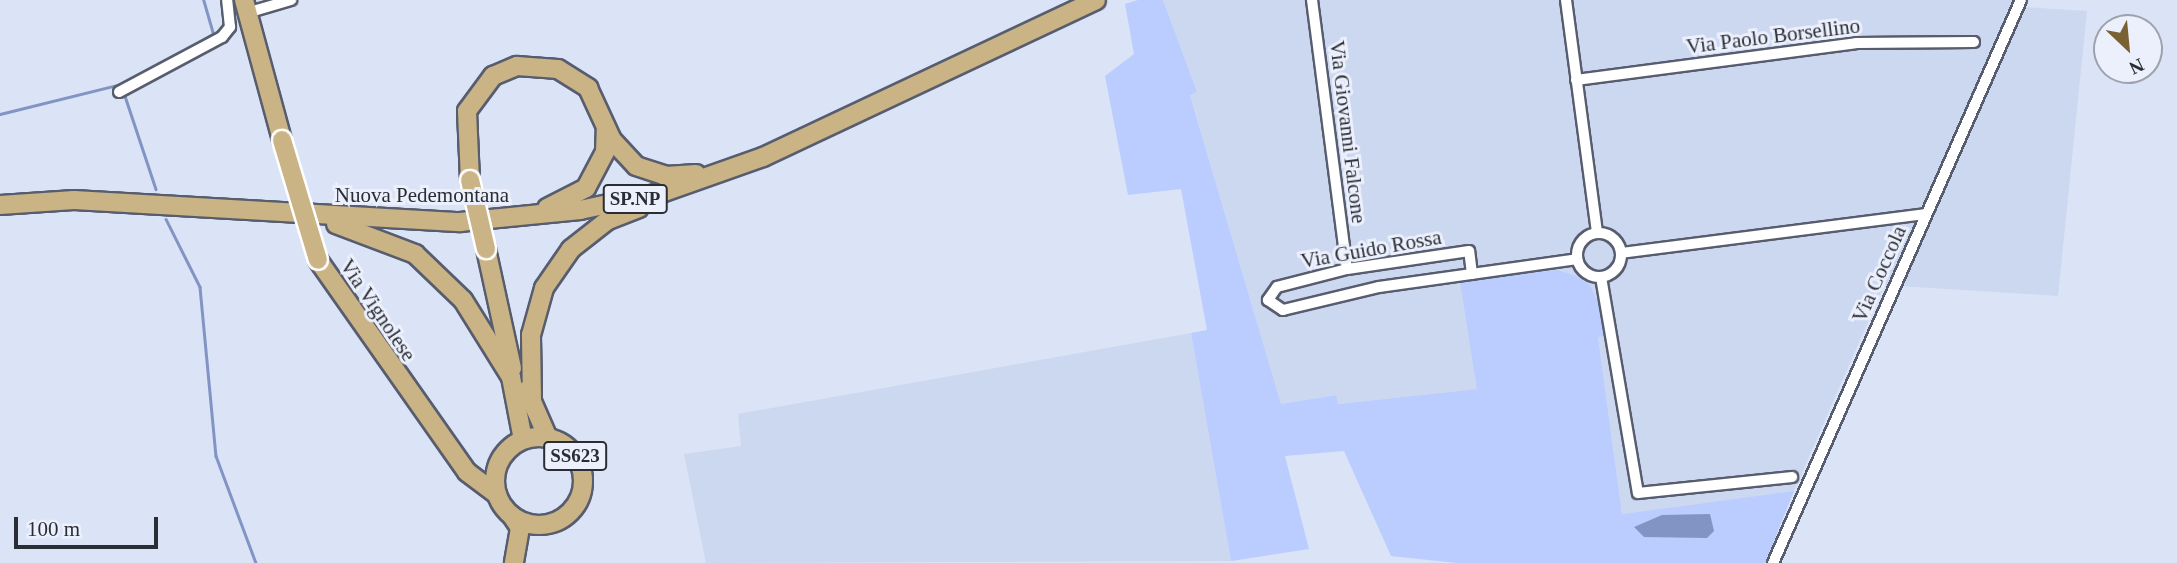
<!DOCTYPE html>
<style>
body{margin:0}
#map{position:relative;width:2177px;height:563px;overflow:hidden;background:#dbe3f7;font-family:Georgia,serif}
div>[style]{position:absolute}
.built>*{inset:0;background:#ccd7f0}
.green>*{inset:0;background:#bacdfe}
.water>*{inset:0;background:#8294c4}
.stream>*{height:2.5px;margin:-1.25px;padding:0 1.25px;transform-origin:1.25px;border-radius:1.25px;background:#8294c4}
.roads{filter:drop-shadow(2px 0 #575d6e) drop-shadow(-2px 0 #575d6e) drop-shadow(0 2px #575d6e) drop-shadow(0 -2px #575d6e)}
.minor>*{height:10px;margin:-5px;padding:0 5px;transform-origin:5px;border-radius:5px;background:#fff}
.minor>.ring{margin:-5px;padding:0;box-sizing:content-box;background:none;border:10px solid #fff;border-radius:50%}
.primary>*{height:18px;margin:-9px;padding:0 9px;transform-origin:9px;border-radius:9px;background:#cab384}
.primary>.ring{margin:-9px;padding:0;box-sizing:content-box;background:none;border:18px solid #cab384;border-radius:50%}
.bridges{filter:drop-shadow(2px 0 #fff) drop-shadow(-2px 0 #fff) drop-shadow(0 2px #fff) drop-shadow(0 -2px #fff)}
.primary-bridge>*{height:18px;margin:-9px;padding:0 9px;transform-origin:9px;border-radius:9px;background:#cab384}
span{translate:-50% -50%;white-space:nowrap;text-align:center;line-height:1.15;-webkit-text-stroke:6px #ebf0fc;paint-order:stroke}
.shield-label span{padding:2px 5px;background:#ebf0fc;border:2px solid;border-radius:5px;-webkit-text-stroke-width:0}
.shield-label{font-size:19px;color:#2a2d34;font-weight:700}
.street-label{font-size:21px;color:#2a2d34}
.north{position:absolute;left:2093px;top:14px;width:70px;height:70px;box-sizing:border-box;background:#ebf0fc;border:2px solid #9ea2ac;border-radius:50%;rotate:154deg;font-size:19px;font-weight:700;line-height:28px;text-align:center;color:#2a2d34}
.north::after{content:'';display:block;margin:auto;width:24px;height:32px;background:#796132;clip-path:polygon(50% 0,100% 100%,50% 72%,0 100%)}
.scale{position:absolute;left:14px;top:517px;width:144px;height:32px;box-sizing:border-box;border:4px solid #2a2d34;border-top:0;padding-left:9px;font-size:21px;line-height:24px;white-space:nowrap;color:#2a2d34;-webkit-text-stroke:5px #ebf0fc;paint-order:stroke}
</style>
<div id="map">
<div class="built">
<div style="clip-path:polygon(1163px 0,2025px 0,2023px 7px,2087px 11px,2058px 296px,1884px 285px,1794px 491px,1622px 514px,1598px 336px,1604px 336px,1590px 285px,1576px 276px,1477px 389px,1337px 404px,1335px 395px,1281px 404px,1190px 94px,1197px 92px)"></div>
<div style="clip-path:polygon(1191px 333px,1231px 561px,706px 563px,684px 454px,741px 446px,738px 414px)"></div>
</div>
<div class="green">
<div style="clip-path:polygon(1138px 0,1163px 0,1197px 92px,1190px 95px,1281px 404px,1336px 395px,1338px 404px,1477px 389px,1460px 282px,1557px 270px,1576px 276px,1590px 285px,1601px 309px,1605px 336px,1598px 337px,1622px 514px,1794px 491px,1765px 563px,1457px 563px,1391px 556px,1344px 451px,1285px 456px,1309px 549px,1231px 561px,1191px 333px,1207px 330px,1181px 189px,1128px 195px,1105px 76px,1134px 54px,1125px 4px)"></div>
</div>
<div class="water">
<div style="clip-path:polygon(1710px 514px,1714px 531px,1707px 538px,1644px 537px,1634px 527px,1662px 515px)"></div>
</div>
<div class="stream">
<div style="left:122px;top:87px;width:105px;rotate:-30.2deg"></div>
<div style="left:213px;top:34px;width:35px;rotate:-106deg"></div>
<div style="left:125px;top:96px;width:98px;rotate:71.6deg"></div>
<div style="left:0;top:114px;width:125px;rotate:-13.9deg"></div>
<div style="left:166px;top:219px;width:76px;rotate:63.4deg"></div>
<div style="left:200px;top:287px;width:170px;rotate:84.6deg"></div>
<div style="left:216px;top:456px;width:114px;rotate:69.5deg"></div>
</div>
<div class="roads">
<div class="minor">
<div style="left:1312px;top:0;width:271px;rotate:82.6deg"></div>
<div style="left:1566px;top:0;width:235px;rotate:82.4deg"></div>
<div style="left:250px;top:12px;width:43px;rotate:-16.3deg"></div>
<div style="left:1576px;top:80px;width:282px;rotate:-7.5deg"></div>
<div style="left:1856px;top:43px;width:118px;rotate:-0.5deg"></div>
<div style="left:119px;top:92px;width:117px;rotate:-28.1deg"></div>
<div style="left:222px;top:37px;width:13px;rotate:-51deg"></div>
<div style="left:230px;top:27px;width:27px;rotate:-96deg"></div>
<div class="ring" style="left:1577px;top:233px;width:34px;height:34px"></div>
<div style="left:1621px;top:253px;width:307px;rotate:-7.3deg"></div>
<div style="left:1472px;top:274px;width:23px;rotate:-97deg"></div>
<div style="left:1469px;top:251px;width:123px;rotate:171.6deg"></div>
<div style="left:1347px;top:269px;width:72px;rotate:165.6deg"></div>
<div style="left:1277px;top:287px;width:16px;rotate:125deg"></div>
<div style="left:1268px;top:300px;width:18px;rotate:34deg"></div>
<div style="left:1283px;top:310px;width:99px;rotate:-13.5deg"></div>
<div style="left:1379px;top:287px;width:200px;rotate:-8deg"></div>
<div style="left:1601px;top:277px;width:219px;rotate:80.3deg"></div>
<div style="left:1638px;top:493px;width:155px;rotate:-5.9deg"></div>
<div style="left:1773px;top:563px;width:615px;rotate:-66.23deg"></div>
</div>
<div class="primary">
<div style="left:244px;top:0;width:145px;rotate:74.8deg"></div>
<div style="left:470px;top:180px;width:69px;rotate:-92.5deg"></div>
<div style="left:467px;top:111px;width:44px;rotate:-53.4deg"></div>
<div style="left:493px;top:76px;width:26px;rotate:-23deg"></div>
<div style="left:517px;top:66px;width:41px;rotate:4.2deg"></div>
<div style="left:558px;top:69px;width:36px;rotate:32deg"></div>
<div style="left:588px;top:88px;width:57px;rotate:65.2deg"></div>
<div style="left:612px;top:140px;width:35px;rotate:47deg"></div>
<div style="left:636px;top:166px;width:32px;rotate:18deg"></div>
<div style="left:666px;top:176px;width:30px;rotate:-4deg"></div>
<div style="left:0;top:205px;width:74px;rotate:-3.9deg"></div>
<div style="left:74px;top:200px;width:387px;rotate:3.3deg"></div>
<div style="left:460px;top:222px;width:121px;rotate:-5.7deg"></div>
<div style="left:580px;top:210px;width:86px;rotate:-12.1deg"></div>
<div style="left:664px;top:192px;width:105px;rotate:-19.5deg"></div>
<div style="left:763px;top:157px;width:368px;rotate:-25.2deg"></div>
<div style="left:547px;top:208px;width:44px;rotate:-27.1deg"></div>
<div style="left:586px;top:188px;width:41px;rotate:-62.2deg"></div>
<div style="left:605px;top:152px;width:23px;rotate:-88deg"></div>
<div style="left:336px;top:224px;width:85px;rotate:20.8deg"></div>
<div style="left:415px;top:254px;width:66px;rotate:43.8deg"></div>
<div style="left:463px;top:300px;width:91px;rotate:58.1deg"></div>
<div style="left:511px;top:377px;width:64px;rotate:79.2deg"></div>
<div style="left:486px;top:249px;width:122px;rotate:77.7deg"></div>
<div style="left:318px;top:260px;width:259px;rotate:54.9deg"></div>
<div style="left:467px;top:472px;width:38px;rotate:37deg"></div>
<div style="left:527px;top:390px;width:52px;rotate:66.4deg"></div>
<div style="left:532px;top:400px;width:65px;rotate:-90.9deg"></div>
<div style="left:531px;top:335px;width:49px;rotate:-74.5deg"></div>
<div style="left:544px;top:288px;width:47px;rotate:-55.3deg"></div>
<div style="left:571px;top:249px;width:47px;rotate:-38.1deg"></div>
<div style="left:608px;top:220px;width:33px;rotate:-21deg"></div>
<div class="ring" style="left:495px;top:437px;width:70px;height:70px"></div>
<div style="left:512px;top:516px;width:14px;rotate:56deg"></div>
<div style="left:520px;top:528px;width:36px;rotate:100deg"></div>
</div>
</div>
<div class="bridges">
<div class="primary-bridge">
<div style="left:282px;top:140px;width:125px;rotate:73.3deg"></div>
<div style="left:470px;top:180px;width:71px;rotate:76.9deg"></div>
</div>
</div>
<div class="shield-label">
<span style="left:635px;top:199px">SP.NP</span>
<span style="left:575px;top:456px">SS623</span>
</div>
<div class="street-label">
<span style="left:1773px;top:36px;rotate:-7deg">Via Paolo Borsellino</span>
<span style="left:1348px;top:132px;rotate:83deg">Via Giovanni Falcone</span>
<span style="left:422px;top:195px">Nuova Pedemontana</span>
<span style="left:1371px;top:249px;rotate:-10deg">Via Guido Rossa</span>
<span style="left:1879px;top:274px;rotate:-66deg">Via Coccola</span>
<span style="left:378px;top:310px;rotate:56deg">Via Vignolese</span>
</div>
<div class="north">N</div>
<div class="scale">100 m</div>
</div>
